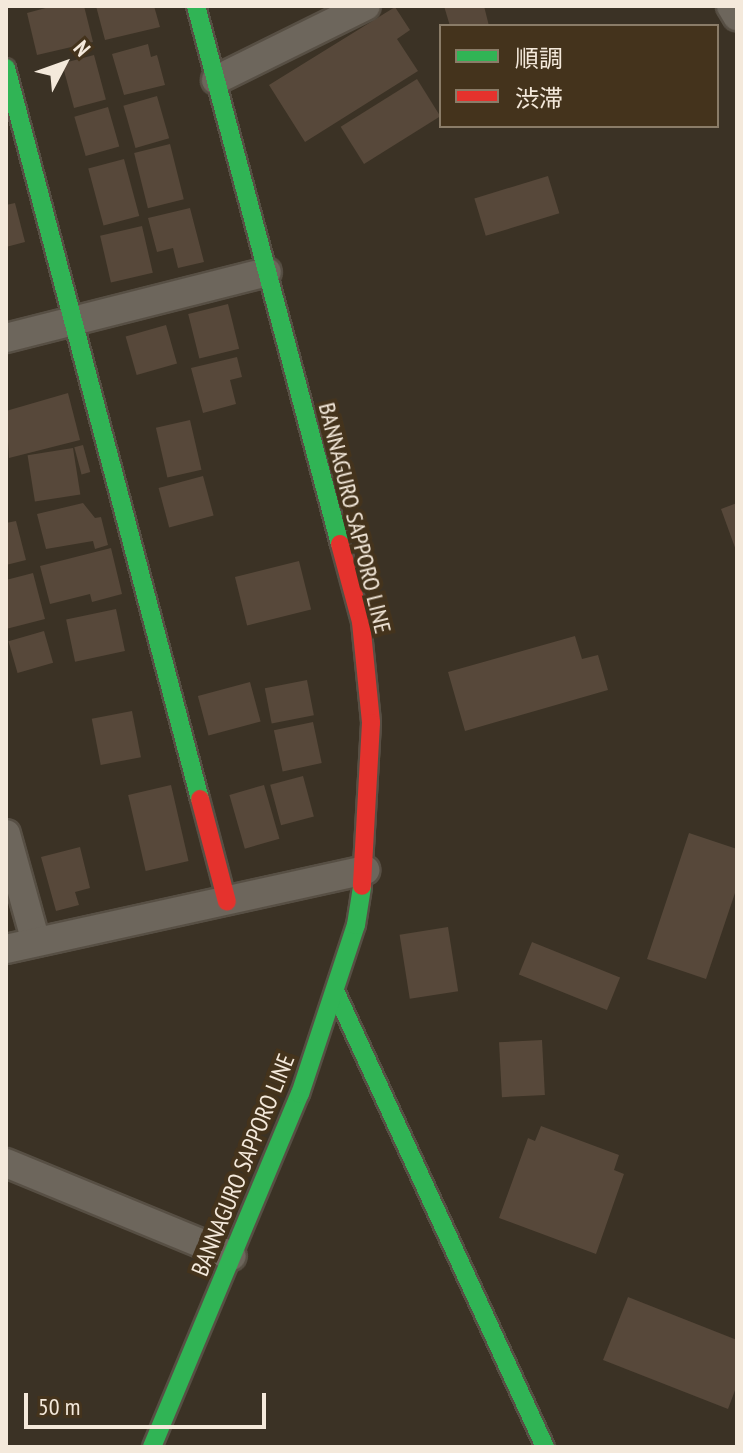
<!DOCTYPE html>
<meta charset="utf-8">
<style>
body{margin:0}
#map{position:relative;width:743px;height:1453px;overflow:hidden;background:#3b3225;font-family:"PT Sans Narrow","Noto Sans JP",sans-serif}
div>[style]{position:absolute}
.building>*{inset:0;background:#57483a;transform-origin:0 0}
.roads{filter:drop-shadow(2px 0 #574f44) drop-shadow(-2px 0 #574f44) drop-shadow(0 2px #574f44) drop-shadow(0 -2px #574f44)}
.street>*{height:28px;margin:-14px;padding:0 14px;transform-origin:14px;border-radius:14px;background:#6d665c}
.fast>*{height:18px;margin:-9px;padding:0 9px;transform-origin:9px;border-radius:9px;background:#30b455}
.jam>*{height:18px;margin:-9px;padding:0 9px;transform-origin:9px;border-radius:9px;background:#e5322d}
span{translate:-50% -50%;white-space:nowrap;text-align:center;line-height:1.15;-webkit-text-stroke:8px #44331c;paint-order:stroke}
.street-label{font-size:24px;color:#f4e9db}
.frame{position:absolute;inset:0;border:8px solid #f4e9db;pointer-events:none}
.legend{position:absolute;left:439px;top:24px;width:280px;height:104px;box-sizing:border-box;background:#44331c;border:2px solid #8a7c68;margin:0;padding:10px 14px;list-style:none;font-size:24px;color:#f4e9db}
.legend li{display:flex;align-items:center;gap:16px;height:40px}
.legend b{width:40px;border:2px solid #8a7c68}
.north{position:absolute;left:24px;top:24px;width:80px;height:80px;-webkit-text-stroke:6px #44331c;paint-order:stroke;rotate:49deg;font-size:22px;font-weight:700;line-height:32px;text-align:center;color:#f4e9db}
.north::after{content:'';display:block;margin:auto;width:28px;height:36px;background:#f4e9db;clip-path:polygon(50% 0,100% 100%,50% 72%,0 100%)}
.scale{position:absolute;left:24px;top:1393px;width:242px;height:36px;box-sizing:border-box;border:4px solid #f4e9db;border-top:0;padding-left:10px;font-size:24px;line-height:28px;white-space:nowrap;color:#f4e9db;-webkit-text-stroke:6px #44331c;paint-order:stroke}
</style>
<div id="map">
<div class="building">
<div style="clip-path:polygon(53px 6px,84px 6px,93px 42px,37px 55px,27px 13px)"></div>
<div style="clip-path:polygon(96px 6px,154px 6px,160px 27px,105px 40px)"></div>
<div style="clip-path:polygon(444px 6px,484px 6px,489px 26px,450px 26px)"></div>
<div style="clip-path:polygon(395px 7px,410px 30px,397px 39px,418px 71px,305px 142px,269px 85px)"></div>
<div style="clip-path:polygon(148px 44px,151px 57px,157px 55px,165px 85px,124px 95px,112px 54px)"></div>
<div style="left:94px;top:55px;width:46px;height:33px;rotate:75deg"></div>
<div style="left:417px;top:79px;width:44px;height:90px;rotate:58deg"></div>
<div style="left:157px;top:96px;width:44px;height:35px;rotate:74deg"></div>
<div style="left:108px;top:107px;width:41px;height:35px;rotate:74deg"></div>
<div style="left:170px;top:144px;width:57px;height:37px;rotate:76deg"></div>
<div style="left:124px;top:159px;width:59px;height:37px;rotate:75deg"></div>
<div style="left:548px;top:176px;width:39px;height:77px;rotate:73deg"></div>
<div style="clip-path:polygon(15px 203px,25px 242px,6px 247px,6px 205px)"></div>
<div style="clip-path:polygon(190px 208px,204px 262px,178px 268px,173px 248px,157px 252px,148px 218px)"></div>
<div style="left:142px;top:226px;width:48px;height:43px;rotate:77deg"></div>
<div style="left:228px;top:304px;width:46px;height:41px;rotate:76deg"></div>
<div style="left:166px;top:325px;width:40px;height:42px;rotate:74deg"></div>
<div style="clip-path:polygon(237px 357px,242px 377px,230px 380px,236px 404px,203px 413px,191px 368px)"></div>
<div style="clip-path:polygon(68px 393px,80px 440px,9px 458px,6px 411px)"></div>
<div style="left:190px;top:420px;width:51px;height:35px;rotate:77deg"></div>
<div style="left:83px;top:445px;width:28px;height:9px;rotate:75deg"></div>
<div style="left:73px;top:448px;width:47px;height:46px;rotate:81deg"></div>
<div style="left:203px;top:476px;width:41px;height:46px;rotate:75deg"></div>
<div style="clip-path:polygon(83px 503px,95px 518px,101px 517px,108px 545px,95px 549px,93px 541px,46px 549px,37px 514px)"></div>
<div style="clip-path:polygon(737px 503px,737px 553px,721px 509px)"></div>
<div style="clip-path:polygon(16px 521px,26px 560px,6px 565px,6px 523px)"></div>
<div style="clip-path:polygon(111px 548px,122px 594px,92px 602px,90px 594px,50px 604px,40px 566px)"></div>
<div style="left:299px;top:561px;width:50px;height:66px;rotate:76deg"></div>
<div style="clip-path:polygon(33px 573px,45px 619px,6px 629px,6px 580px)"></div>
<div style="left:116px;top:609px;width:43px;height:51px;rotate:78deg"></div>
<div style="left:44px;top:631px;width:33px;height:37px;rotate:74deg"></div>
<div style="clip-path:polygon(575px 636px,582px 659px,598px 655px,608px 690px,465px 731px,448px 672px)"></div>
<div style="left:307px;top:680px;width:36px;height:43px;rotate:79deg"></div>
<div style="left:250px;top:682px;width:41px;height:54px;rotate:75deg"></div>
<div style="left:132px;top:711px;width:47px;height:41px;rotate:79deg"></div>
<div style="left:313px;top:722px;width:42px;height:40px;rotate:78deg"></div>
<div style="left:303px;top:776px;width:42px;height:34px;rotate:75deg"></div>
<div style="left:171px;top:785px;width:78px;height:44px;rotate:77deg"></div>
<div style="left:264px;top:785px;width:56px;height:36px;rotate:74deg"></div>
<div style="clip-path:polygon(689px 833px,737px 849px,737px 887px,706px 979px,647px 959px)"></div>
<div style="clip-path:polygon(80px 847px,90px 888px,75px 892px,79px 905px,56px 911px,41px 857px)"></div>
<div style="left:448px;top:927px;width:65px;height:49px;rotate:81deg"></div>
<div style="left:532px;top:942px;width:95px;height:35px;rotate:22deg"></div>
<div style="left:542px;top:1040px;width:55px;height:43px;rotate:87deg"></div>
<div style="clip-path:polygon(541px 1126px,619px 1155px,614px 1170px,624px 1174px,596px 1254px,499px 1218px,528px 1138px,535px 1141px)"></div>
<div style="clip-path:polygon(628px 1297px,737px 1340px,737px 1385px,728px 1409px,603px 1360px)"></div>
</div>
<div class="roads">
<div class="street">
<div style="left:731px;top:6px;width:12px;rotate:59deg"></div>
<div style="left:216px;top:80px;width:167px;rotate:-26.3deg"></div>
<div style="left:6px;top:338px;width:269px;rotate:-14.2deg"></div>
<div style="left:6px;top:834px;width:112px;rotate:74.5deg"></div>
<div style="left:6px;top:949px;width:368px;rotate:-12.4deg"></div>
<div style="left:6px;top:1163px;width:244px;rotate:22.4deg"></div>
</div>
<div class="fast">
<div style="left:196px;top:6px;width:557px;rotate:75.02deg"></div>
<div style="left:6px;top:68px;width:756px;rotate:75.14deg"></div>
<div style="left:335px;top:991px;width:502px;rotate:65.27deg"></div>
<div style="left:152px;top:1447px;width:383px;rotate:-67.3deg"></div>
<div style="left:300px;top:1094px;width:178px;rotate:-71.7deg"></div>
<div style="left:356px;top:925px;width:39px;rotate:-81deg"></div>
</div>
<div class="jam">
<div style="left:340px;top:544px;width:81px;rotate:74.9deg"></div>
<div style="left:361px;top:622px;width:101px;rotate:84.3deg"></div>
<div style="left:371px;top:723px;width:163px;rotate:93.2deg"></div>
<div style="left:200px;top:799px;width:106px;rotate:75.3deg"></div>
</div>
</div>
<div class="street-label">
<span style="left:355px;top:518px;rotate:76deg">BANNAGURO SAPPORO LINE</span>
<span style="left:243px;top:1165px;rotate:-68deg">BANNAGURO SAPPORO LINE</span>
</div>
<div class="frame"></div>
<ul class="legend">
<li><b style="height:10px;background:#30b455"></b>順調</li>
<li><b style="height:10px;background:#e5322d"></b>渋滞</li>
</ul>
<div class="north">N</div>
<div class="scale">50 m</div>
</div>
